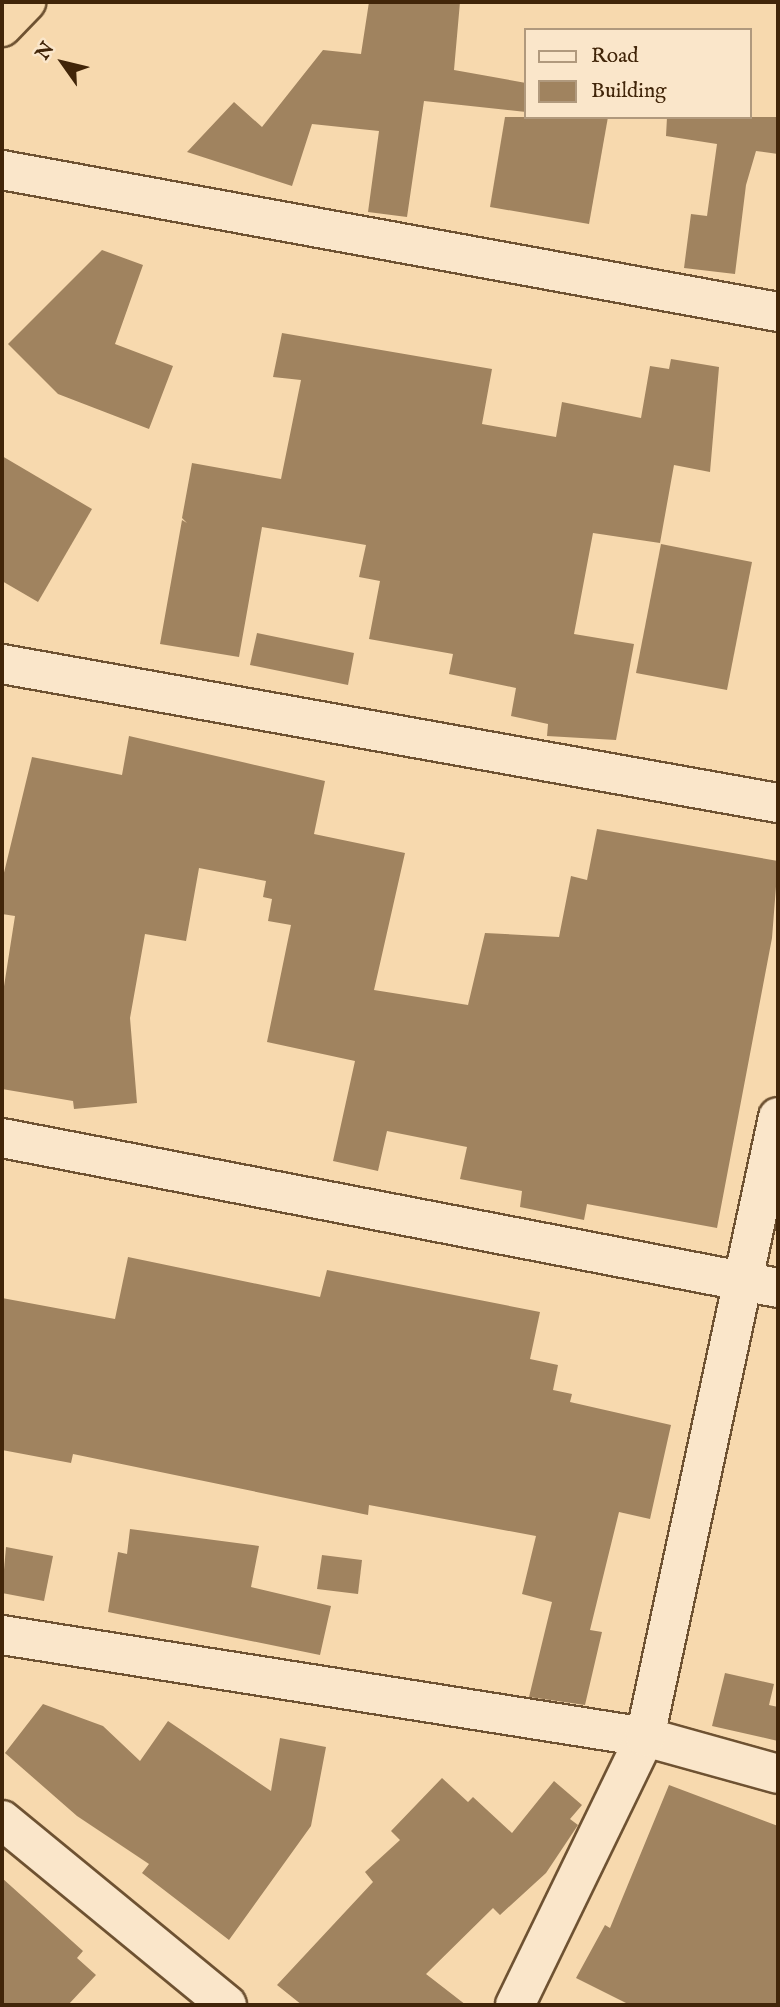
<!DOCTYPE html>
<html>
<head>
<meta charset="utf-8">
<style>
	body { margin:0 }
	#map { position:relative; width:780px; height:2007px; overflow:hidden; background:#f7d9ae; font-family:"IM FELL English",serif }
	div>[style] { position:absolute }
	.building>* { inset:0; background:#a0835f }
	.roads { filter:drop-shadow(2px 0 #6e5232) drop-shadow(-2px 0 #6e5232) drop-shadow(0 2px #6e5232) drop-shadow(0 -2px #6e5232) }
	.minor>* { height:38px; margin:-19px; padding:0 19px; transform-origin:19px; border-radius:19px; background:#fae6ca }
	.trunk>* { height:38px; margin:-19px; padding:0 19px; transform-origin:19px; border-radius:19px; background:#f7d9ae }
	span { translate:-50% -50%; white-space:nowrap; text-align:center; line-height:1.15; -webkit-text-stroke:5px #fae6ca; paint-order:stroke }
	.frame { position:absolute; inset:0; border:4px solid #412509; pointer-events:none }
	.legend { position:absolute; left:524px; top:28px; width:228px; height:91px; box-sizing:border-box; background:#fae6ca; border:2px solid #b0997d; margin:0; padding:9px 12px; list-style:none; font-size:21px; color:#412509 }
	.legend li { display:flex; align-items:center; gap:14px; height:35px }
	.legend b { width:35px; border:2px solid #b0997d }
	.north { position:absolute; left:28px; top:28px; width:70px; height:70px; -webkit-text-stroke:5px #fae6ca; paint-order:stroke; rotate:304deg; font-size:19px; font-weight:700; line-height:28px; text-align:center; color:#412509 }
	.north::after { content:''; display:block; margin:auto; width:24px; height:32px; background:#412509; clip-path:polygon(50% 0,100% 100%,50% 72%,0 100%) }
</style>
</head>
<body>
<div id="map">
	<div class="building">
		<div style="clip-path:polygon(369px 2px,460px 2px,454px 70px,526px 83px,526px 112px,424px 101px,407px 217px,368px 212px,379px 131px,312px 124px,292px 186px,187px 152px,234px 102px,262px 127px,323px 50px,361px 54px)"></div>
		<div style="clip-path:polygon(505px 117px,608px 117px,589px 224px,490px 207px)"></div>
		<div style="clip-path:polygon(667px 117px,778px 117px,778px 154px,756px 151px,746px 185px,735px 274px,684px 268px,691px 214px,707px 216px,717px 144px,666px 136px)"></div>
		<div style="clip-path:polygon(102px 250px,143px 265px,115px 344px,173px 366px,149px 429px,58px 394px,8px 344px)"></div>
		<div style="clip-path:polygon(282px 333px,492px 369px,482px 424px,556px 437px,562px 402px,641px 418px,650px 366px,669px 369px,671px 359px,719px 367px,710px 472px,674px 465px,660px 543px,593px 533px,574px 634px,634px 644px,616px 740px,547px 736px,548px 724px,511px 716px,516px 688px,449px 674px,453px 654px,369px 639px,380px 581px,359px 577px,366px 545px,262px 527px,239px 657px,160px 644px,182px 520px,187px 523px,182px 518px,192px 463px,281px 479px,301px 380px,273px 377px)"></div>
		<div style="clip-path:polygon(2px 456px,92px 509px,38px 602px,2px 581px)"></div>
		<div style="clip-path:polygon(661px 544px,752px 562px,727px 690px,636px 673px)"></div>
		<div style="clip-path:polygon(257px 633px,354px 653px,348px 685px,250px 665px)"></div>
		<div style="clip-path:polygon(129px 736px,325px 781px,314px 834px,405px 853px,374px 990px,468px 1005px,485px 933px,559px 937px,571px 876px,587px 880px,597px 829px,778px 861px,772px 938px,717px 1228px,587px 1204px,584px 1220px,520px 1207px,522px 1191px,460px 1179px,467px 1147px,387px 1131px,378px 1171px,333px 1161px,355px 1061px,267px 1042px,291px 925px,268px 921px,272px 899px,263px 897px,266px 881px,199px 868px,186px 941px,145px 934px,130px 1018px,137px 1103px,74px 1109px,73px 1101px,2px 1089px,2px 999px,15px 916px,2px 914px,2px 881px,32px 757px,122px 775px)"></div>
		<div style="clip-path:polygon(128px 1257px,320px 1297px,327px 1270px,540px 1312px,530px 1359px,558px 1365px,553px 1390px,572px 1394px,570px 1402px,671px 1425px,650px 1519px,619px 1512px,590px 1630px,602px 1632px,585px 1705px,529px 1697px,552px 1602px,522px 1594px,536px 1536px,369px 1505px,368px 1515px,73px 1454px,71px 1463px,2px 1450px,2px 1298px,115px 1319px)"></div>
		<div style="clip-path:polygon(130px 1529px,259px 1546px,251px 1587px,331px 1606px,320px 1655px,108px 1612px,118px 1552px,127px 1554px)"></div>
		<div style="clip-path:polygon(6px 1547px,53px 1556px,44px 1601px,2px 1593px)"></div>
		<div style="clip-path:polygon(322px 1555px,362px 1560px,358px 1594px,317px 1589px)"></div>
		<div style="clip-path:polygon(725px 1673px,774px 1684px,769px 1705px,778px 1707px,778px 1741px,712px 1726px)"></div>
		<div style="clip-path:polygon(43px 1704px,103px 1726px,140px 1761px,168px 1721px,271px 1791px,280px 1738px,326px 1747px,311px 1826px,229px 1940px,142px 1873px,149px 1864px,77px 1816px,5px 1753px)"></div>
		<div style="clip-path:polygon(442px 1778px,468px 1802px,473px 1797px,512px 1833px,554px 1781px,582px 1805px,570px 1819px,578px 1825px,546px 1873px,500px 1915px,493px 1908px,426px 1974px,466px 2005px,302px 2005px,277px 1985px,373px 1882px,365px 1872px,400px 1840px,391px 1831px)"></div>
		<div style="clip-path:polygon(669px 1785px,778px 1826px,778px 2005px,630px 2005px,576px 1978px,605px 1925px,610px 1928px)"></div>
		<div style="clip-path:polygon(2px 1878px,83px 1951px,77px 1958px,96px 1975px,68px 2005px,2px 2005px)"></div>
	</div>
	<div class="roads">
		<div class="minor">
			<div style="left:2px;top:170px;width:789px;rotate:10.37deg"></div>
			<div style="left:2px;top:664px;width:788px;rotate:10.16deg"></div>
			<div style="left:2px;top:1138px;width:790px;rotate:10.94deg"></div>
			<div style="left:2px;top:1635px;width:651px;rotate:9.01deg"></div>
			<div style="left:645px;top:1737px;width:138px;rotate:15.5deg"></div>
			<div style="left:2px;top:1820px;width:291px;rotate:39.4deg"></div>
			<div style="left:515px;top:2005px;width:298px;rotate:-64.1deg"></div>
			<div style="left:645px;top:1737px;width:634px;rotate:-77.89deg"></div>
		</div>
		<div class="trunk">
			<div style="left:2px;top:27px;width:35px;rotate:-46deg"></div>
		</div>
	</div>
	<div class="frame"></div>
	<ul class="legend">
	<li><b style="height:9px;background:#fae6ca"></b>Road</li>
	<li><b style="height:19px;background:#a0835f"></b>Building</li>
	</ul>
	<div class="north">N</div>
</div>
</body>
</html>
